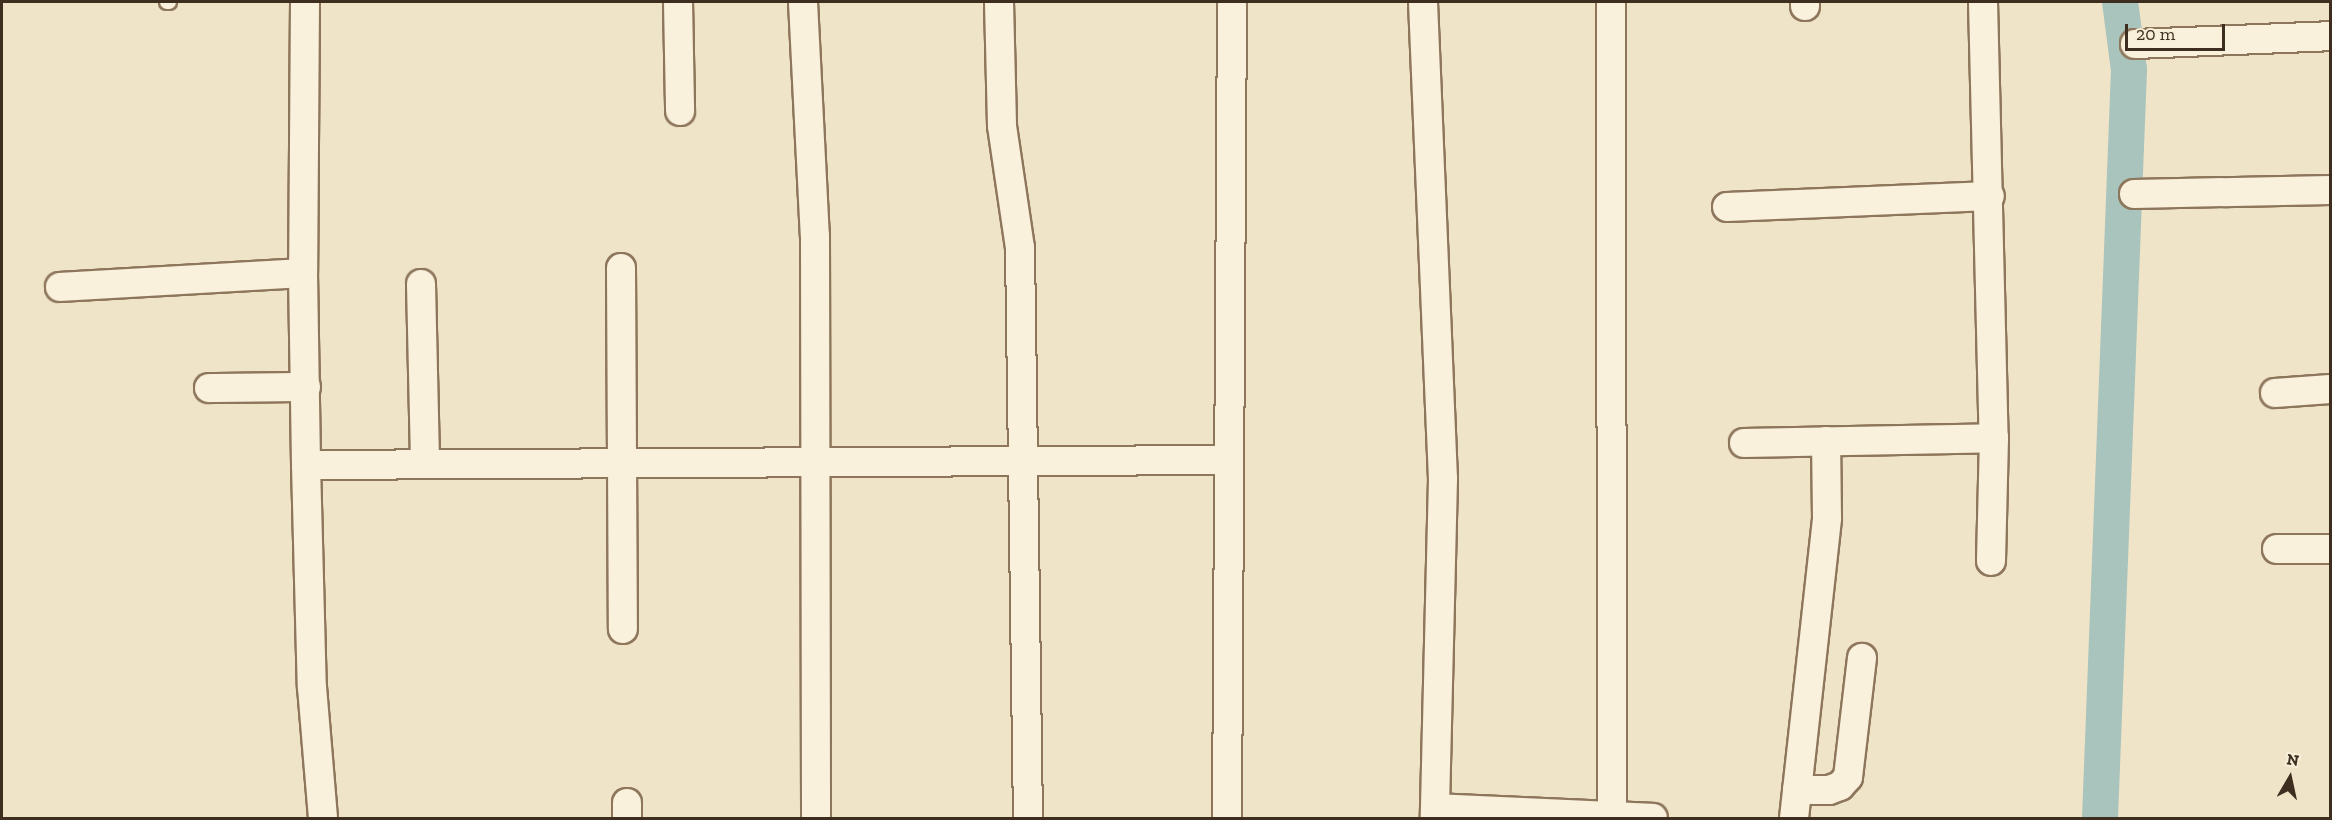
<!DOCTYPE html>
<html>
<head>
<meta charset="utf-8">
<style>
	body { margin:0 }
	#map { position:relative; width:2332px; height:820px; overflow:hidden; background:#f0e4c8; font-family:"Zilla Slab",serif }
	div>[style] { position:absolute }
	.canal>* { height:36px; margin:-18px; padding:0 18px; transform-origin:18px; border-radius:18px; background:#a9c4bc }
	.roads { filter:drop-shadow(2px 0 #8d765c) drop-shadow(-2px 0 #8d765c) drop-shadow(0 2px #8d765c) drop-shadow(0 -2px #8d765c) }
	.lane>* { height:14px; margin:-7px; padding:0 7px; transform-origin:7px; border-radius:7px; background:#faf1dc }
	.street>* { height:28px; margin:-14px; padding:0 14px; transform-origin:14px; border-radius:14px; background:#faf1dc }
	span { translate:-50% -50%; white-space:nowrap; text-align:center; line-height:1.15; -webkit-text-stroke:5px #f7eed8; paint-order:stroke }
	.frame { position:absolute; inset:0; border:3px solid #3d2e20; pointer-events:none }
	.north { position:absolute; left:2260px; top:748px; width:60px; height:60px; -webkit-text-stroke:4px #f7eed8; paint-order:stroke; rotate:9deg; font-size:16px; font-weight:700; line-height:24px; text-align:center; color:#3d2e20 }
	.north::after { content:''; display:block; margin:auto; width:21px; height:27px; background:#3d2e20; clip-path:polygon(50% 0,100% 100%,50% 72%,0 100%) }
	.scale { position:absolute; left:2125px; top:24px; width:100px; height:27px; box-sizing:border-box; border:3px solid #3d2e20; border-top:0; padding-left:8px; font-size:18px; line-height:21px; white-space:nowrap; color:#3d2e20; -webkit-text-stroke:4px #f7eed8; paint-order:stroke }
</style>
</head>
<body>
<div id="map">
	<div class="canal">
		<div style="left:2100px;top:818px;width:749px;rotate:-87.78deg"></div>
		<div style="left:2129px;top:70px;width:69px;rotate:-97.5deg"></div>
	</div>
	<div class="roads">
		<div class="lane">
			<div style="left:167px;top:2px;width:2px"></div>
		</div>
		<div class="street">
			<div style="left:305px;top:2px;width:271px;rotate:90.4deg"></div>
			<div style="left:303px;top:273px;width:192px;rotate:89.1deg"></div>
			<div style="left:306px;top:465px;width:222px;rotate:88.5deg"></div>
			<div style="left:312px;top:687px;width:131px;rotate:85.2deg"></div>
			<div style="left:678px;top:2px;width:109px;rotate:88.9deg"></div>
			<div style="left:803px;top:2px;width:234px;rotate:87.1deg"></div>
			<div style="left:815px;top:236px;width:582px;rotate:89.9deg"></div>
			<div style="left:999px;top:2px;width:124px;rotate:88.6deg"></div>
			<div style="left:1002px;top:126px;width:123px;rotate:81.6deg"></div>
			<div style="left:1020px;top:248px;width:570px;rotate:89.2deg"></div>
			<div style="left:1423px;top:2px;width:477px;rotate:87.6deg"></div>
			<div style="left:1443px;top:479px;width:339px;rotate:91.4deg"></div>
			<div style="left:1611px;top:2px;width:816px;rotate:89.93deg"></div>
			<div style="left:1805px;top:2px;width:4px;rotate:90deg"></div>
			<div style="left:1983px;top:2px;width:436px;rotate:88.6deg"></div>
			<div style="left:1994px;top:438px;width:123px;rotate:91.4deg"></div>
			<div style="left:2135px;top:44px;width:195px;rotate:-2.3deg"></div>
			<div style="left:2134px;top:194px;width:196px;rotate:-1.2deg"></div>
			<div style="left:1727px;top:207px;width:263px;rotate:-2.4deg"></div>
			<div style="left:621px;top:268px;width:361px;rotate:89.7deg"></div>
			<div style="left:421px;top:284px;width:178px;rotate:88.7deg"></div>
			<div style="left:60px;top:287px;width:243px;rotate:-3.3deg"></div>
			<div style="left:209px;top:388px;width:97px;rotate:-0.6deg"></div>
			<div style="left:2275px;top:393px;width:55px;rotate:-4.2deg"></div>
			<div style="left:1744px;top:443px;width:250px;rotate:-1.1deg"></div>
			<div style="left:306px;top:465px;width:923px;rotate:-0.31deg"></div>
			<div style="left:2277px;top:549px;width:53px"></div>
			<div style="left:1797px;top:790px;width:32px"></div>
			<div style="left:1829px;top:790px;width:12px;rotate:-20deg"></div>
			<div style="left:1840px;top:786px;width:12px;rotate:-48deg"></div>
			<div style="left:1848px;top:777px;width:120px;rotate:-83.3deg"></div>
			<div style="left:627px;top:803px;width:15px;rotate:90deg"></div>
			<div style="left:1436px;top:808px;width:217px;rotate:2.6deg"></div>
			<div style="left:1227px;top:818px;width:816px;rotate:-89.65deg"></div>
			<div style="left:1794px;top:818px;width:302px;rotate:-83.7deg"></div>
			<div style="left:1827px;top:518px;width:77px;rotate:-90.7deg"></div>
		</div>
	</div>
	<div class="frame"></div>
	<div class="north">N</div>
	<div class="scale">20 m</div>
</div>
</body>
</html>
